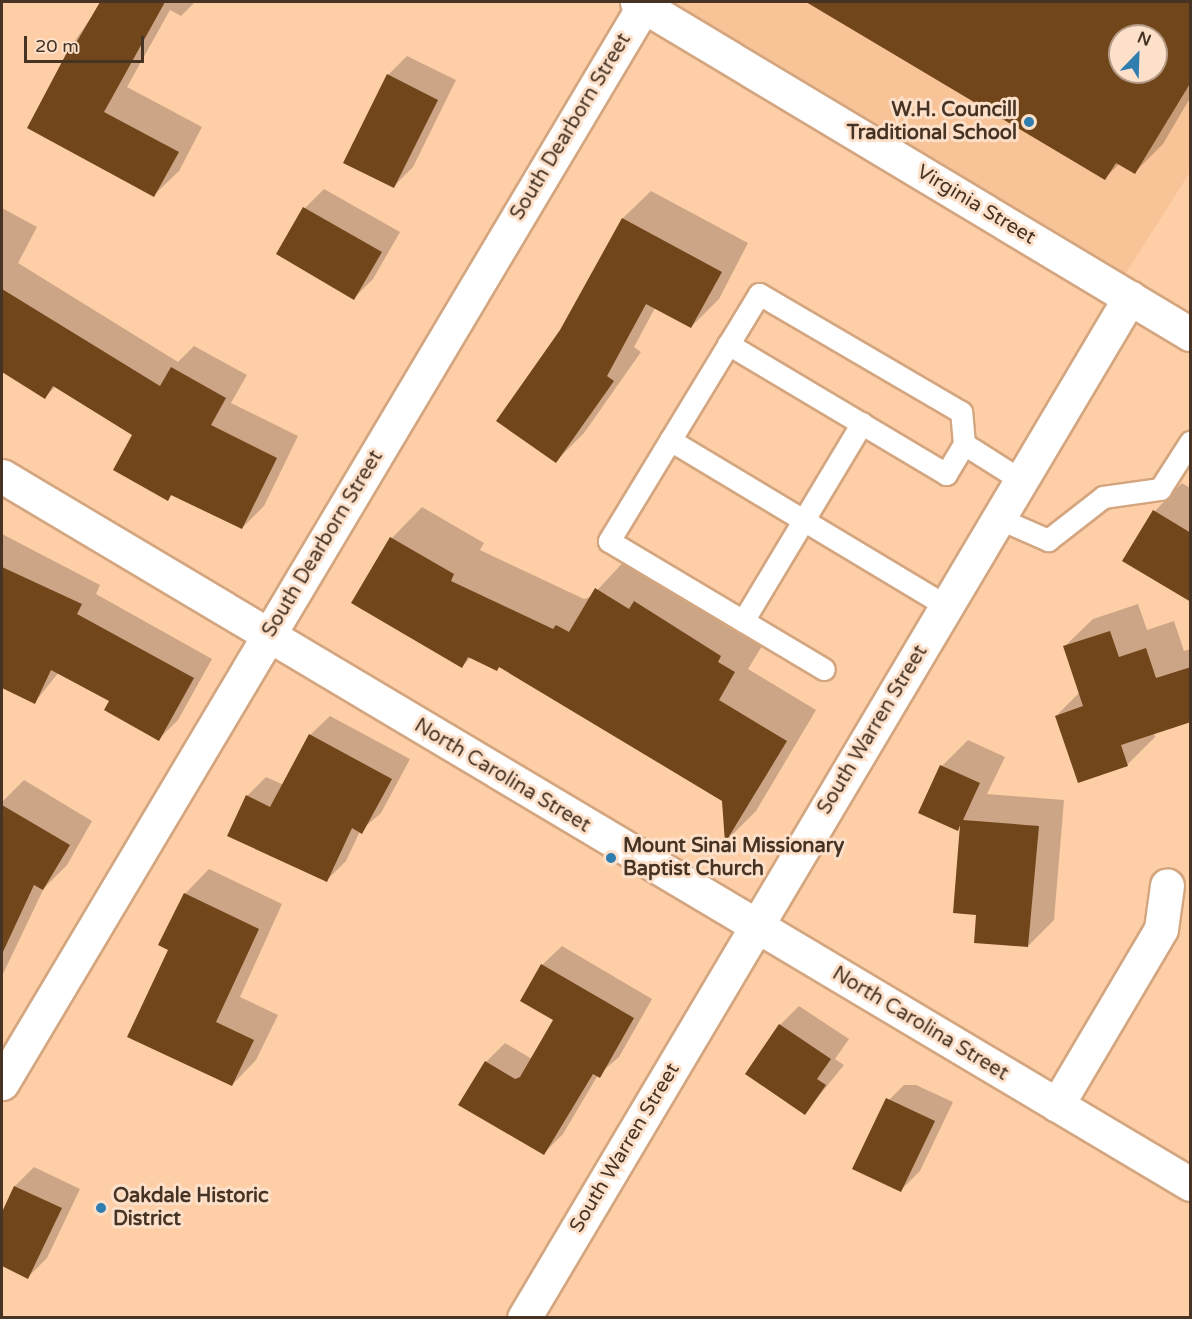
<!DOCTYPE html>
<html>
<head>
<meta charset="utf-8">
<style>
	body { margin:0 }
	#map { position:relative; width:1192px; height:1319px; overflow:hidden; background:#fecfa7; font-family:"Varela Round",sans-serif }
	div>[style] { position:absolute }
	.built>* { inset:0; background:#f8c396 }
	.shadow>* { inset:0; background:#0003 }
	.building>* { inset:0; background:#72461b }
	.roads { filter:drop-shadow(2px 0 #d4a680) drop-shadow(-2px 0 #d4a680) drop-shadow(0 2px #d4a680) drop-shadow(0 -2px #d4a680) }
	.lane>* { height:21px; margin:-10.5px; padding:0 10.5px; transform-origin:10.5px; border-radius:10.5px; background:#fff }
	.street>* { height:33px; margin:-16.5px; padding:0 16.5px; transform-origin:16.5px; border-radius:16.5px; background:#fff }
	.secondary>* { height:33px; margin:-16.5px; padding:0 16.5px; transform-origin:16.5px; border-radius:16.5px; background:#fff }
	.dots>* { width:16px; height:16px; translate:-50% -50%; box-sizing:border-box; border:3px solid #fde0c9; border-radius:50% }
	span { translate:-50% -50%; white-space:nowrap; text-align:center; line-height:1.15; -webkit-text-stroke:6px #fde0c9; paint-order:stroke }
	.poi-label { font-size:20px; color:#463324; font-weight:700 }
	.right { translate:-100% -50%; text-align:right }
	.left { translate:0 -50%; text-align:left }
	.street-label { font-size:20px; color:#463324 }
	.frame { position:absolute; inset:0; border:3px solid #463324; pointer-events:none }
	.north { position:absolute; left:1108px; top:24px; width:60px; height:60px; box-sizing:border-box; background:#fde0c9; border:2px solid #b49b87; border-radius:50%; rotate:23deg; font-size:16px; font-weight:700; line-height:24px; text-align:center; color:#463324 }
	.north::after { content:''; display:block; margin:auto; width:21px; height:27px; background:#307db0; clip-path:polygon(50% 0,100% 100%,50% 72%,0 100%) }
	.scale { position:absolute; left:24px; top:36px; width:120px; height:27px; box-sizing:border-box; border:3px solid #463324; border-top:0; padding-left:8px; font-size:18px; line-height:21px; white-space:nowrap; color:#463324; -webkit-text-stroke:4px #fde0c9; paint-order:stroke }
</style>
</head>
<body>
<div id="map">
	<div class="built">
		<div style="clip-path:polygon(evenodd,670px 2px,1190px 2px,1190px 172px,1123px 278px,670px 2px,1120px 36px,1156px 36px,1156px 72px,1120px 72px,1120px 36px)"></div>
	</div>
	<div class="shadow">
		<div style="clip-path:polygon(102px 2px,195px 2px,181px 16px,170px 10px,127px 87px,202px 127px,179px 171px,154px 195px,29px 128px,74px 42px)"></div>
		<div style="clip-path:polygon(evenodd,809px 2px,1190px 2px,1190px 98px,1163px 144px,1135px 172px,1120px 163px,1105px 178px,809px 2px,1120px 36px,1156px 36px,1156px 72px,1120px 72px,1120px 36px)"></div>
		<div style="clip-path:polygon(407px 56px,456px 80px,413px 167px,394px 186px,388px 75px)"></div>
		<div style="clip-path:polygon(324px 189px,400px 232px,373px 279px,354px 298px,278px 254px,305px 208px)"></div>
		<div style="clip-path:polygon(651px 191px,748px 243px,719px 299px,691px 327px,655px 308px,634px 347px,641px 352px,584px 433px,556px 461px,623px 218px)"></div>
		<div style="clip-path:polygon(2px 208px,37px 227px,18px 263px,178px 362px,194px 346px,247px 375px,231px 403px,298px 436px,264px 506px,242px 528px,173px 494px,167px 499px,134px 435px,56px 386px,45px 397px,30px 345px,2px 331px)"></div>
		<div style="clip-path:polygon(1182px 483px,1190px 488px,1190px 601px,1155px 511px)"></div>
		<div style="clip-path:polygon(422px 507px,484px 543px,480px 550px,584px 599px,591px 597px,627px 558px,765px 641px,748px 669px,816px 710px,756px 811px,727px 840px,724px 800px,500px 666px,497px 669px,471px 657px,462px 667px,392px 538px)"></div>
		<div style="clip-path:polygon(2px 534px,100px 585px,96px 594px,212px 659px,178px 720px,159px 739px,111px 700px,59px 672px,35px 702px,2px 686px)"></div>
		<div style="clip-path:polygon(1138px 604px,1147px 630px,1174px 621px,1184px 651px,1190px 649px,1190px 720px,1154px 733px,1155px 737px,1127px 765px,1056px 716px,1080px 692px,1065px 646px,1093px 619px)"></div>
		<div style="clip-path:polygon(330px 716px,410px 759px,381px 813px,360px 831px,346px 861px,327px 880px,247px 796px,266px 777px,284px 785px,310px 735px)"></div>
		<div style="clip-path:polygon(968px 740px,1005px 757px,987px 794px,1064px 800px,1054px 920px,1028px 946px,978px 914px,962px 824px,957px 829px,920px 812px,942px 766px)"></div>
		<div style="clip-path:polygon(24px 780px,92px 821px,67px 865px,44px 888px,2px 976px,2px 802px)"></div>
		<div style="clip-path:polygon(209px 869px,282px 904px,240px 997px,278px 1015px,256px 1060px,232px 1085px,170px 949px,185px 894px)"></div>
		<div style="clip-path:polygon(562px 946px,652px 999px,619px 1057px,598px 1075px,563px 1134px,544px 1153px,486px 1062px,505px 1043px,532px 1059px,555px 1020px,542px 965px)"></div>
		<div style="clip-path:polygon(799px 1006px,849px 1039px,835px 1059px,844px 1065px,805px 1113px,747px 1074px,780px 1025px)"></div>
		<div style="clip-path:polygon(904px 1085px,916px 1085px,953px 1102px,920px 1171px,900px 1191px,885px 1104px)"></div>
		<div style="clip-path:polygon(34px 1167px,80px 1189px,47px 1258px,28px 1277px,2px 1265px,2px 1215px,15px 1186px)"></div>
	</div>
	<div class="building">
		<div style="clip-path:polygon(100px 2px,165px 2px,104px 112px,179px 152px,154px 197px,27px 128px,73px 41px,76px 43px)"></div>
		<div style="clip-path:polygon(evenodd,806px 2px,1191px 2px,1191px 82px,1135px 174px,1116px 163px,1105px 180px,806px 2px,1120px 36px,1156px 36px,1156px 72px,1120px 72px,1120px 36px)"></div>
		<div style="clip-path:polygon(387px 74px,438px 100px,394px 188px,343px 163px)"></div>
		<div style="clip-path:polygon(303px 207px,382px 252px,354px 300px,276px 254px)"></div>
		<div style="clip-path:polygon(622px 218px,722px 272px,691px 328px,646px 304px,607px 376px,614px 381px,556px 463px,496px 421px,560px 330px)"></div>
		<div style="clip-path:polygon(2px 289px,160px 386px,171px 367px,226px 398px,211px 425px,277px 458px,242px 529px,171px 495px,168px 501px,113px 470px,132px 435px,53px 386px,45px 399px,2px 372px)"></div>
		<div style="clip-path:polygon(1153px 510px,1191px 533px,1191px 602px,1122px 561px)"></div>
		<div style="clip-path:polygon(390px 537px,454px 574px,451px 581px,553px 629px,556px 625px,569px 632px,595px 588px,629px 609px,634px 601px,721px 656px,718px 662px,735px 672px,719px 700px,787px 741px,725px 843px,722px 801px,499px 667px,497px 671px,468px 657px,462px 668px,351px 603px)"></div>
		<div style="clip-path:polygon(2px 567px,82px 604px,77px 614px,194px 678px,159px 741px,104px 710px,109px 701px,51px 670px,35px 704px,2px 688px)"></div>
		<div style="clip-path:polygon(1110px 631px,1119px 657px,1146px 648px,1156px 678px,1191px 667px,1191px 722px,1121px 745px,1128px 766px,1078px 783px,1055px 716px,1083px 706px,1063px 646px)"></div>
		<div style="clip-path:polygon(309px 734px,392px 779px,362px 834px,352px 828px,327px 882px,227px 836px,246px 795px,270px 807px)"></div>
		<div style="clip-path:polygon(940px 765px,980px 783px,963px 820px,1039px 826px,1028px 947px,974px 943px,976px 915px,953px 913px,960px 825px,958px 831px,918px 813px)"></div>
		<div style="clip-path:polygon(2px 805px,70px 845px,43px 890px,34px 885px,2px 954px)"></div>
		<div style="clip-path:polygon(184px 893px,259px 929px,216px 1022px,254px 1040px,232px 1086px,127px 1037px,168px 950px,158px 945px)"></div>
		<div style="clip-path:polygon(541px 964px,634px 1018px,600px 1078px,593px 1074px,544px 1155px,458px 1105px,485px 1061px,515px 1079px,520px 1077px,553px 1020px,520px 1001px)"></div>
		<div style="clip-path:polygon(779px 1024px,831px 1059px,817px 1079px,826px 1085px,805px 1115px,745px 1074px)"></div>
		<div style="clip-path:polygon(886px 1098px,935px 1121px,901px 1192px,852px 1169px)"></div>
		<div style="clip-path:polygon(14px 1186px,62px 1208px,28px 1279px,2px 1266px,2px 1212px)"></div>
	</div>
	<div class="roads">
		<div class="lane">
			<div style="left:728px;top:344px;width:254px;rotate:30.8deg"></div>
			<div style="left:946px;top:474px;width:35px;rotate:-59deg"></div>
			<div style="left:964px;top:444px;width:32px;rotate:-95deg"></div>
			<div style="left:961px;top:412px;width:234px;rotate:-149.7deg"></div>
			<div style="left:759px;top:294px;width:289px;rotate:121.3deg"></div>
			<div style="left:609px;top:541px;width:250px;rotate:30.8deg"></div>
			<div style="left:670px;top:440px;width:322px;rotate:31deg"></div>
			<div style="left:964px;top:444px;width:67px;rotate:32.3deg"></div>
			<div style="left:998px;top:518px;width:55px;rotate:23.7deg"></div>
			<div style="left:1048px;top:540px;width:70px;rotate:-38deg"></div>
			<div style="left:1103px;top:497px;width:58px;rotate:-8deg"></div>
			<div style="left:1160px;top:489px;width:56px;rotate:-57.4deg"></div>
			<div style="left:743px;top:621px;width:231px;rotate:-59deg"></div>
		</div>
		<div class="street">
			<div style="left:2px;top:476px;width:1383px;rotate:30.79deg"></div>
			<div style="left:2px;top:1083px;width:1255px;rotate:-59.22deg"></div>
			<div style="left:1057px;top:1105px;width:204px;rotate:-59.4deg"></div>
			<div style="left:1161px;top:929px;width:44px;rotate:-82.2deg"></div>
			<div style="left:524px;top:1318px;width:1187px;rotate:-59.31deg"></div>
		</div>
		<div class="secondary">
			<div style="left:637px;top:2px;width:645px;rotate:30.98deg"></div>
		</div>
	</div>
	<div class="dots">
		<div style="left:1029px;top:122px;background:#307db0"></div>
		<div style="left:611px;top:858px;background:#307db0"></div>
		<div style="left:101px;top:1208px;background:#307db0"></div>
	</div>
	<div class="poi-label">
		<span class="right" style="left:1017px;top:122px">W.H. Councill<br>Traditional School</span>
		<span class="left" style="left:623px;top:858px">Mount Sinai Missionary<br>Baptist Church</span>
		<span class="left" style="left:113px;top:1208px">Oakdale Historic<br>District</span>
	</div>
	<div class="street-label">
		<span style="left:571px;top:127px;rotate:-59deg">South Dearborn Street</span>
		<span style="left:976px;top:205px;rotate:31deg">Virginia Street</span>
		<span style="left:323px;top:544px;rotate:-59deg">South Dearborn Street</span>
		<span style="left:873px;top:730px;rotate:-59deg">South Warren Street</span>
		<span style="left:502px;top:776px;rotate:31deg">North Carolina Street</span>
		<span style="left:920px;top:1024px;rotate:31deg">North Carolina Street</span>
		<span style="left:625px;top:1148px;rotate:-59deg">South Warren Street</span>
	</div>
	<div class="frame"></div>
	<div class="north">N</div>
	<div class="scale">20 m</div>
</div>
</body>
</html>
